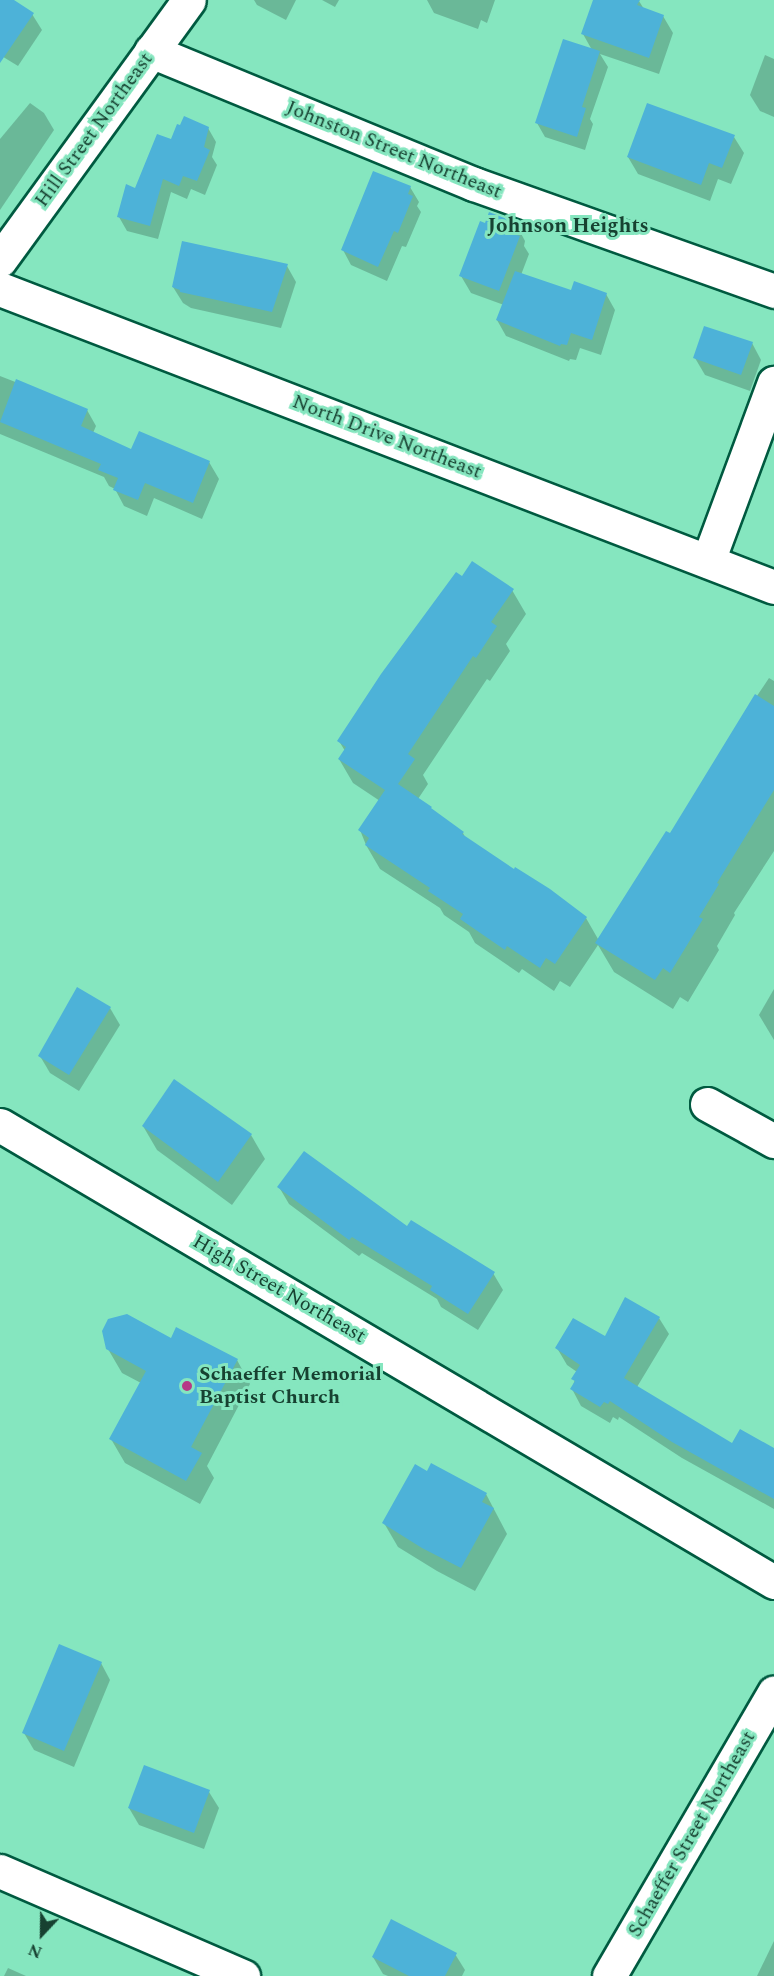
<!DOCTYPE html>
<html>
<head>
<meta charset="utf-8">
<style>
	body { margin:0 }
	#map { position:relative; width:774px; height:1976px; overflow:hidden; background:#85e6bf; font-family:Spectral,serif }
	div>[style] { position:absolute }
	.shadow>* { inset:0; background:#0003 }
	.building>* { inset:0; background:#4db2d8 }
	.roads { filter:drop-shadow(2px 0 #005a40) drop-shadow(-2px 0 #005a40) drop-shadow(0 2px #005a40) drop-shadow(0 -2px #005a40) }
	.minor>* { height:33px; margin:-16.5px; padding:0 16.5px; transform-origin:16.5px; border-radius:16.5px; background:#fff }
	.dots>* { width:16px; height:16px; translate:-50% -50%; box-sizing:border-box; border:3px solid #85e6bf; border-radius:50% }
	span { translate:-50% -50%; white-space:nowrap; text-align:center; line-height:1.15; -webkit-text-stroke:6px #85e6bf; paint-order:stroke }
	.street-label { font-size:20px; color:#174131 }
	.poi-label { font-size:20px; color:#174131; font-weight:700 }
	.left { translate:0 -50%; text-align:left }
	.neighbourhood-label { font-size:21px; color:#174131; font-weight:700 }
	.north { position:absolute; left:12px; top:1904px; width:60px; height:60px; -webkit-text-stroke:4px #85e6bf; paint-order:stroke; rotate:202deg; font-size:16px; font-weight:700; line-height:24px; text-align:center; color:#174131 }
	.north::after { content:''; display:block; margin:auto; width:21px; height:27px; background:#174131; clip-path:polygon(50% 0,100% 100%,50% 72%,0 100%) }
</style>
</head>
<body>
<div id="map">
	<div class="shadow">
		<div style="clip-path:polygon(0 0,11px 0,32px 14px,42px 30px,18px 66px,0 55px)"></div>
		<div style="clip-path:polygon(254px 0,296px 0,286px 20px,257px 5px)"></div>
		<div style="clip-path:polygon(322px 0,339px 0,335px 7px)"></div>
		<div style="clip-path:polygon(427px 0,495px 0,487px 23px,481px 20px,478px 29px,434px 13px)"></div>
		<div style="clip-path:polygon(595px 0,639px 1px,644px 9px,663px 16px,673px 33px,659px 74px,600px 54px,608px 67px,590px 119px,593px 124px,585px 150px,545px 137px,537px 123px,592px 50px,583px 34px)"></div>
		<div style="clip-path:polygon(765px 55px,774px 59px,774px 117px,760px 111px,750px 95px)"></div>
		<div style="clip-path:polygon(30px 103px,44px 113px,54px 130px,0 210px,0 139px)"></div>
		<div style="clip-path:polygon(208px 128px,216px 142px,212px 157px,217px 165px,205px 195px,191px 189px,187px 199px,171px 192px,158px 239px,127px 231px,119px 217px,172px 140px)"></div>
		<div style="clip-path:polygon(734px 137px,744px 153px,731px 184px,718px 179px,710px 201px,638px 174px,628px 157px)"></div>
		<div style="clip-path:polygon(410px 187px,419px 202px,417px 206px,421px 212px,406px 247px,402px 246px,387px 281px,351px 265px,343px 250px)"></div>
		<div style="clip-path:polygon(516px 224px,525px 241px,524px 246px,529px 254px,521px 275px,572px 292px,606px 294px,615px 310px,601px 355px,580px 348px,576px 360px,570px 359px,569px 361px,506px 336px,497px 320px,504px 305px,471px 293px,461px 276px,486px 225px)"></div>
		<div style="clip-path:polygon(287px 266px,296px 282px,281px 328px,191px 308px,183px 303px,173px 287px)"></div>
		<div style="clip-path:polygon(752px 343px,761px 360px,750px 391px,705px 375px,695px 358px)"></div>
		<div style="clip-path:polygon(0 376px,87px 410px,96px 426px,93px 433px,132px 451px,209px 462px,219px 479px,202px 519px,154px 498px,147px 516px,124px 506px,115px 489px,109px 486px,104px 477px,0 434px)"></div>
		<div style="clip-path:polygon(463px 578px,512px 590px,526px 614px,506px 644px,510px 651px,490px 681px,487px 679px,423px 775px,428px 784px,418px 799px,463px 833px,466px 839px,586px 918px,598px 939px,671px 835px,730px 736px,769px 678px,774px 681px,774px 851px,734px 913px,735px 915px,717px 946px,719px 950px,688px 1002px,680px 997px,673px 1009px,614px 972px,598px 945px,570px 987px,560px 981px,554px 991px,522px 969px,519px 973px,475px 943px,469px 932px,444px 915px,440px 908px,380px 869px,366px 845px,360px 830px,380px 801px,353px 783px,339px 759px,345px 751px,339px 741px)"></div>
		<div style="clip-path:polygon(774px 989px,774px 1040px,759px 1015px)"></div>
		<div style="clip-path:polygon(110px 1008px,120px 1025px,79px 1091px,50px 1073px,40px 1056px)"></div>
		<div style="clip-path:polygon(143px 1126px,251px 1135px,265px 1159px,232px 1205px,157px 1150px)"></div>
		<div style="clip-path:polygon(279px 1187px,407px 1229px,493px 1273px,503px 1290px,478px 1330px,441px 1307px,437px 1299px,362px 1253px,359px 1256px,289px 1204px)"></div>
		<div style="clip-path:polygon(659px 1318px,669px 1334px,637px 1387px,733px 1445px,774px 1450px,774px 1509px,682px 1458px,619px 1417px,618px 1420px,613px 1417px,610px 1423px,581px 1406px,572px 1389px,577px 1372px,567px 1365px,557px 1348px,605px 1338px)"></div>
		<div style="clip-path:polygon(171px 1340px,237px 1360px,250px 1384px,207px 1466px,214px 1478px,200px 1504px,125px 1463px,111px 1439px,141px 1383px,122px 1373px,108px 1349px)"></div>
		<div style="clip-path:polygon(427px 1473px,486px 1494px,507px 1534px,475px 1591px,437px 1571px,398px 1547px,384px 1523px)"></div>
		<div style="clip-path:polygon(101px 1663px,110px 1680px,74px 1767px,34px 1750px,24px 1733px)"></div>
		<div style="clip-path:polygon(209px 1792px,219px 1808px,204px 1849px,139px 1825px,129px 1808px)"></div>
		<div style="clip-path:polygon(774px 1941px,774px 1976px,757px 1976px)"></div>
		<div style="clip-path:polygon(455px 1954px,465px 1970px,462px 1976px,388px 1976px,383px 1974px,373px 1957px)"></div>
		<div style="clip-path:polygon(8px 1968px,26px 1976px,4px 1976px)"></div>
	</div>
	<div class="building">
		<div style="clip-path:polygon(0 0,14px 0,34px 13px,0 63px)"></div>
		<div style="clip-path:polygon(593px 0,640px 0,637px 5px,664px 15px,649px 58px,581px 34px)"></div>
		<div style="clip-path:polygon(563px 39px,600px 51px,582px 107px,586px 108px,577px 137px,535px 123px)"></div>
		<div style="clip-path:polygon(647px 103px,735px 135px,722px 168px,709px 163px,701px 185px,627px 157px)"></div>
		<div style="clip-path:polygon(184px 116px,209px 127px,204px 147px,210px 150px,197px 181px,183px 176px,179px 186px,163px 179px,150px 226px,117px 217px,126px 184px,135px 188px,157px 134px,171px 139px,177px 124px,180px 125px)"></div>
		<div style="clip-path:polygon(373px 171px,411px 186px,408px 194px,413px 196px,398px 233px,394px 231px,378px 267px,341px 250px)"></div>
		<div style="clip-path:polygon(489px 212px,517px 223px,513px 234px,520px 236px,499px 291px,459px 276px,480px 221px,485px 223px)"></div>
		<div style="clip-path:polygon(182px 241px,288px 264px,272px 312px,180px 292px,180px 290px,172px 287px)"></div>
		<div style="clip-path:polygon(515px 271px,571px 290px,574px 281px,607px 293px,592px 340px,571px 333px,567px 345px,561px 344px,560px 346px,496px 320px)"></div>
		<div style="clip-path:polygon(704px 326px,753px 342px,741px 375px,693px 358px)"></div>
		<div style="clip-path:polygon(16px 379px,88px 409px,81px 426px,131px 449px,139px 431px,210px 461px,193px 503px,145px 483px,138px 500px,113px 490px,118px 478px,98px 470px,101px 464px,0 422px)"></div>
		<div style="clip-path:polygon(472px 561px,514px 589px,491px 622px,497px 626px,476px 658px,473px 656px,408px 754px,415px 759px,398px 784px,432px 807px,431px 808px,464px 832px,462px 834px,514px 869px,515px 867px,550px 889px,587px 917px,555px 964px,546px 958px,540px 968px,507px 946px,505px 950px,460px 919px,463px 914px,428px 891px,430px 888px,365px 845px,369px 838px,358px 830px,385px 790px,338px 759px,346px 747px,337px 741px,381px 674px,456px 572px,462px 576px)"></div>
		<div style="clip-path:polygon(755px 694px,774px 706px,774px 790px,717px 883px,719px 884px,699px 917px,703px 919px,670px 973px,663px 968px,655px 980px,595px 943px,666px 831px,670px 833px)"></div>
		<div style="clip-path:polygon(77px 987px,111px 1007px,69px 1075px,38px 1056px)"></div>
		<div style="clip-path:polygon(174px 1079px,252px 1134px,218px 1182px,142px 1126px)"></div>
		<div style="clip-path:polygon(304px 1151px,407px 1226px,411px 1220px,495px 1272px,468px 1314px,430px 1290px,432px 1286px,352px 1237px,349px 1240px,277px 1187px)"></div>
		<div style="clip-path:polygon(625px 1297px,660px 1317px,624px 1378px,732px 1443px,740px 1429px,774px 1448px,774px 1499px,672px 1442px,610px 1401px,608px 1404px,604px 1402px,600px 1407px,570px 1389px,575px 1381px,571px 1379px,580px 1365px,555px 1348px,573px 1318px,605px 1336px)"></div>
		<div style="clip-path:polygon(127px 1314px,171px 1338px,176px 1327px,238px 1359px,191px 1447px,202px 1453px,186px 1481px,109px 1439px,146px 1371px,106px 1349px,102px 1331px,108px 1319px)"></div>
		<div style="clip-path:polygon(431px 1463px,487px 1493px,482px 1502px,494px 1508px,461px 1568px,422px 1548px,382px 1523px,415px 1464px,427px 1471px)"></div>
		<div style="clip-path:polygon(59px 1644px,102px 1662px,64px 1751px,22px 1733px)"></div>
		<div style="clip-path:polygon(144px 1765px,210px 1790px,194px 1833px,128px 1808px)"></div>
		<div style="clip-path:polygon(391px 1919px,457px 1953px,445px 1976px,409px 1976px,372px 1957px)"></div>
	</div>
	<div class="roads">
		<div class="minor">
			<div style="left:151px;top:51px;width:349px;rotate:22.4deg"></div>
			<div style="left:474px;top:184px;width:319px;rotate:19.6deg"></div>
			<div style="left:0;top:260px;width:321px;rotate:-54deg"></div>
			<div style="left:0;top:289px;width:829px;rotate:21.06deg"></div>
			<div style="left:708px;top:561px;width:190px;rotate:-69.7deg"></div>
			<div style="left:707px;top:1104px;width:77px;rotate:28.9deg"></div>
			<div style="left:0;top:1125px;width:899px;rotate:30.56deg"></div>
			<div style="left:0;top:1871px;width:265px;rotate:23.4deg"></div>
			<div style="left:609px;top:1976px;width:328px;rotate:-59.8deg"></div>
		</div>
	</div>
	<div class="dots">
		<div style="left:187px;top:1386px;background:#b63887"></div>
	</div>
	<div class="street-label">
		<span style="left:94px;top:130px;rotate:-54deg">Hill Street Northeast</span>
		<span style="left:394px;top:150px;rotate:22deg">Johnston Street Northeast</span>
		<span style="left:387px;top:437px;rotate:21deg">North Drive Northeast</span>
		<span style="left:279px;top:1289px;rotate:30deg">High Street Northeast</span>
		<span style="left:692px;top:1834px;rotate:-60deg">Schaeffer Street Northeast</span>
	</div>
	<div class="poi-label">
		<span class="left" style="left:199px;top:1386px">Schaeffer Memorial<br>Baptist Church</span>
	</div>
	<div class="neighbourhood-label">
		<span style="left:568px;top:226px">Johnson Heights</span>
	</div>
	<div class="north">N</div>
</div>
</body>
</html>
